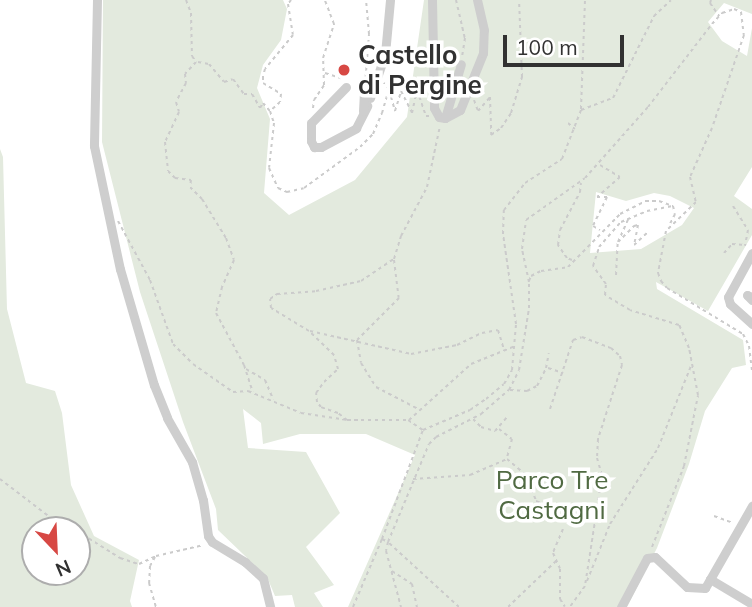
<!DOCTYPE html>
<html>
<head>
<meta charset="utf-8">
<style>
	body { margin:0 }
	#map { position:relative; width:752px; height:607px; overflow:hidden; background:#fff; font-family:Mulish,sans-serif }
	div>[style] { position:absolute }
	.green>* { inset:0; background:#e3eade }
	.path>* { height:2px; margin-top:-1px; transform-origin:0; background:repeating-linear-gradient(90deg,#cbcbcb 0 3.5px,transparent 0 7px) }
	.minor>* { height:9px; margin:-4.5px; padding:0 4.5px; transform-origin:4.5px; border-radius:4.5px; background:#cecece }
	.dots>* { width:19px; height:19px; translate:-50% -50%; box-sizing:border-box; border:4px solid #fff; border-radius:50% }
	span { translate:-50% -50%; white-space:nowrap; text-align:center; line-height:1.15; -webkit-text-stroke:7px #fff; paint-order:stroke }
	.poi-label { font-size:26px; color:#313131; font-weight:700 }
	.left { translate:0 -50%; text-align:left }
	.park-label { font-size:26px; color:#506a42 }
	.north { position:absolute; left:21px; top:516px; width:70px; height:70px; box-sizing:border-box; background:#fff; border:2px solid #adadad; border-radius:50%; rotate:157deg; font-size:19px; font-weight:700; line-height:28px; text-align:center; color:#313131 }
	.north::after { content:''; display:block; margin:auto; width:24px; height:32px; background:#d74844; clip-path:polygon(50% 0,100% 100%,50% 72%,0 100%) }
	.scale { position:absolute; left:503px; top:35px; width:121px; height:32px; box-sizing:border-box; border:4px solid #313131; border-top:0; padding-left:9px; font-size:21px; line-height:24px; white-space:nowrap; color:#313131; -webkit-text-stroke:5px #fff; paint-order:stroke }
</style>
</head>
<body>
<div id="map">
	<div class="green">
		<div style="clip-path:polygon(evenodd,103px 0,283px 0,287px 9px,281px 40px,263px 65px,257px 88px,270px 119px,264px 193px,289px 215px,355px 180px,407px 117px,424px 0,752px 0,752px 14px,724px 3px,708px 22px,722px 41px,747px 56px,752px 28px,752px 167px,734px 196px,752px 209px,752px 235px,708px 311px,656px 282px,657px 289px,743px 340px,746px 365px,732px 368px,705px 411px,689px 464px,657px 548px,627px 607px,348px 607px,415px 455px,366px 434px,300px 434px,263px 444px,261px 423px,243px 409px,248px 448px,306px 452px,340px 513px,306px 547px,334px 585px,314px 593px,323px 607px,295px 607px,292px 595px,275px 596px,267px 577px,218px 530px,216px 509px,183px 422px,140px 292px,102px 142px,103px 0,596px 192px,626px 201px,654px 193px,670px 196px,694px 208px,682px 225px,641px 249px,590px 253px,596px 192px)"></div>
		<div style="clip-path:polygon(evenodd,0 149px,3px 157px,7px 309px,26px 383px,55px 391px,62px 413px,71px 485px,94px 536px,139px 560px,130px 601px,132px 607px,0 607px,0 149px,35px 530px,77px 530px,77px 572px,35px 572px,35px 530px)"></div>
	</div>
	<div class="path">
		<div style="left:186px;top:0;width:14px;rotate:69deg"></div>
		<div style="left:191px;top:13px;width:43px;rotate:88.7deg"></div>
		<div style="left:192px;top:56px;width:7px;rotate:56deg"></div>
		<div style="left:196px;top:62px;width:16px;rotate:133deg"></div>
		<div style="left:185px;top:74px;width:9px;rotate:84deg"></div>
		<div style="left:186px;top:83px;width:21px;rotate:118deg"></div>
		<div style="left:176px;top:102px;width:10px;rotate:73deg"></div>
		<div style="left:179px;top:112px;width:33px;rotate:115deg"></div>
		<div style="left:165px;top:142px;width:29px;rotate:84deg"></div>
		<div style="left:168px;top:171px;width:10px;rotate:45deg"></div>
		<div style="left:175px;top:178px;width:16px;rotate:7deg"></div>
		<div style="left:191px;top:180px;width:7px;rotate:98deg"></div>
		<div style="left:190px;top:187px;width:17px;rotate:45deg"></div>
		<div style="left:202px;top:199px;width:46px;rotate:58.4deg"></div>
		<div style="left:226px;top:238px;width:23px;rotate:70deg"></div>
		<div style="left:234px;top:260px;width:30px;rotate:114deg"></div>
		<div style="left:222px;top:287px;width:27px;rotate:103deg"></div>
		<div style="left:216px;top:313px;width:59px;rotate:61.7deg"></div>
		<div style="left:244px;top:365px;width:28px;rotate:72deg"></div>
		<div style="left:291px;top:0;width:5px;rotate:127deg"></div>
		<div style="left:288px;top:4px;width:31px;rotate:81deg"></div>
		<div style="left:293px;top:35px;width:44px;rotate:129.5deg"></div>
		<div style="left:265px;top:69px;width:7px;rotate:106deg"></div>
		<div style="left:263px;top:76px;width:7px;rotate:90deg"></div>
		<div style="left:263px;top:83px;width:21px;rotate:31deg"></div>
		<div style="left:281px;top:94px;width:8px;rotate:97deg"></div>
		<div style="left:280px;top:102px;width:13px;rotate:138deg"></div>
		<div style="left:270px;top:111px;width:13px;rotate:72deg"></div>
		<div style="left:274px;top:123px;width:45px;rotate:96.3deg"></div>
		<div style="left:269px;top:168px;width:22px;rotate:66deg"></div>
		<div style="left:278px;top:188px;width:10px;rotate:24deg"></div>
		<div style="left:287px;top:192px;width:17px;rotate:-13deg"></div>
		<div style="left:304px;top:188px;width:69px;rotate:-36.2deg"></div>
		<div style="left:360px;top:147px;width:18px;rotate:-45deg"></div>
		<div style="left:373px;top:134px;width:23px;rotate:-67deg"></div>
		<div style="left:382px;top:113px;width:25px;rotate:-74deg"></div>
		<div style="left:389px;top:89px;width:8px;rotate:-130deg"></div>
		<div style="left:456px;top:0;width:39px;rotate:77deg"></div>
		<div style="left:465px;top:38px;width:19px;rotate:99deg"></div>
		<div style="left:711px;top:0;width:3px;rotate:108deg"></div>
		<div style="left:710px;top:3px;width:16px;rotate:55deg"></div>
		<div style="left:198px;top:62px;width:11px;rotate:10deg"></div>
		<div style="left:209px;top:64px;width:23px;rotate:50deg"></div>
		<div style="left:224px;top:82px;width:9px;rotate:-18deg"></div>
		<div style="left:233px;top:79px;width:19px;rotate:54deg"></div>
		<div style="left:244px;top:94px;width:8px"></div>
		<div style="left:252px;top:94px;width:16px;rotate:60deg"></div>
		<div style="left:260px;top:108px;width:6px;rotate:-59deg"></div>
		<div style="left:263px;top:103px;width:11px;rotate:49deg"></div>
		<div style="left:325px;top:73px;width:19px;rotate:18deg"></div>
		<div style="left:365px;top:85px;width:51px;rotate:-85.5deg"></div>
		<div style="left:369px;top:34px;width:34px;rotate:-95deg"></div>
		<div style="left:389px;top:90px;width:22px;rotate:74deg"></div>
		<div style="left:395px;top:111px;width:21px;rotate:-73deg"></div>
		<div style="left:401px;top:91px;width:25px;rotate:63deg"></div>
		<div style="left:412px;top:113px;width:24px;rotate:-78deg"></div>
		<div style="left:417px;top:90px;width:28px;rotate:71deg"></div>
		<div style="left:426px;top:116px;width:3px"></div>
		<div style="left:474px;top:100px;width:12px;rotate:70deg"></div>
		<div style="left:478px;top:111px;width:18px;rotate:-49deg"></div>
		<div style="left:490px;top:97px;width:38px;rotate:88deg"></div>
		<div style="left:491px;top:135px;width:12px;rotate:-35deg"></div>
		<div style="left:501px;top:128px;width:18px;rotate:-56deg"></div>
		<div style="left:511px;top:113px;width:38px;rotate:-73deg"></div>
		<div style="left:522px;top:77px;width:77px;rotate:-92.2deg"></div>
		<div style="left:313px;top:108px;width:8px;rotate:-83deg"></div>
		<div style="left:314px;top:100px;width:18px;rotate:-56deg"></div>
		<div style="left:324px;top:85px;width:27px;rotate:-92deg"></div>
		<div style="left:323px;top:58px;width:36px;rotate:-72deg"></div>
		<div style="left:334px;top:24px;width:26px;rotate:-111deg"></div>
		<div style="left:581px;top:109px;width:109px;rotate:-87.9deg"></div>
		<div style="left:568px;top:123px;width:9px;rotate:41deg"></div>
		<div style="left:600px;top:165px;width:23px;rotate:31deg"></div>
		<div style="left:620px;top:177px;width:30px;rotate:139deg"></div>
		<div style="left:597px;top:197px;width:10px"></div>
		<div style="left:607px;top:197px;width:32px;rotate:116deg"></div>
		<div style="left:593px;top:226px;width:8px;rotate:30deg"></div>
		<div style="left:733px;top:206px;width:28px;rotate:58deg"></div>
		<div style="left:748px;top:230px;width:16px;rotate:101deg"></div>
		<div style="left:118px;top:221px;width:67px;rotate:61.5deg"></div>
		<div style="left:150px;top:280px;width:68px;rotate:70.2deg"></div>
		<div style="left:173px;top:344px;width:28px;rotate:45deg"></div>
		<div style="left:193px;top:364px;width:49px;rotate:35deg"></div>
		<div style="left:233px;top:392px;width:15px;rotate:-4deg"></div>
		<div style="left:248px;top:391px;width:57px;rotate:22.5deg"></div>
		<div style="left:301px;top:413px;width:47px;rotate:8.7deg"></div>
		<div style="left:347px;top:420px;width:61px"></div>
		<div style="left:408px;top:420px;width:18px;rotate:34deg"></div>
		<div style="left:666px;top:231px;width:43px;rotate:100.8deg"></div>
		<div style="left:658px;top:273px;width:9px;rotate:69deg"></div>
		<div style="left:661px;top:281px;width:9px;rotate:49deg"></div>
		<div style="left:667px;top:288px;width:89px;rotate:31.2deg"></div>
		<div style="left:743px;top:334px;width:13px;rotate:63deg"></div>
		<div style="left:749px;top:346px;width:25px;rotate:83deg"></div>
		<div style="left:618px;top:242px;width:23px;rotate:-45deg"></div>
		<div style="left:634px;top:226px;width:4px;rotate:-14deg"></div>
		<div style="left:638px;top:225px;width:20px;rotate:101deg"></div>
		<div style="left:634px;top:245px;width:18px;rotate:-43deg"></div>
		<div style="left:724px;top:253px;width:12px;rotate:-48deg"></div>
		<div style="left:732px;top:244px;width:13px;rotate:4deg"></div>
		<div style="left:394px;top:260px;width:38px;rotate:83deg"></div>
		<div style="left:399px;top:298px;width:59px;rotate:135deg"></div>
		<div style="left:357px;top:340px;width:23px;rotate:80deg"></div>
		<div style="left:361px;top:363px;width:28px;rotate:58deg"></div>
		<div style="left:376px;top:387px;width:50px;rotate:27.6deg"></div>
		<div style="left:572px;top:260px;width:5px;rotate:-158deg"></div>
		<div style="left:567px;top:258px;width:16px;rotate:-125deg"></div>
		<div style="left:558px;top:245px;width:15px;rotate:-82deg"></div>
		<div style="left:560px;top:230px;width:43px;rotate:-62.2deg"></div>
		<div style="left:580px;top:192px;width:9px;rotate:-84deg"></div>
		<div style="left:616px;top:275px;width:33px;rotate:-87deg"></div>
		<div style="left:618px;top:242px;width:27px;rotate:-66deg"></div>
		<div style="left:529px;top:281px;width:5px;rotate:-68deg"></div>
		<div style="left:531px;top:276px;width:11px;rotate:-27deg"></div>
		<div style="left:541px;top:271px;width:27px;rotate:-8deg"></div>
		<div style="left:568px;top:267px;width:74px;rotate:-45.5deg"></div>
		<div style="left:620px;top:214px;width:28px;rotate:-27deg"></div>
		<div style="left:645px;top:201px;width:14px"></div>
		<div style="left:659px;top:201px;width:15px;rotate:20deg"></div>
		<div style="left:673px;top:206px;width:8px;rotate:76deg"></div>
		<div style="left:675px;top:214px;width:13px;rotate:117deg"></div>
		<div style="left:310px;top:331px;width:104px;rotate:12.8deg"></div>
		<div style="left:411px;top:354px;width:47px;rotate:-11.1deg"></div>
		<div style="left:457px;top:345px;width:28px;rotate:-26deg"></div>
		<div style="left:482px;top:333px;width:16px;rotate:-11deg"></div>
		<div style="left:498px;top:330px;width:21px;rotate:73deg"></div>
		<div style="left:548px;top:368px;width:16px;rotate:18deg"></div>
		<div style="left:246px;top:369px;width:22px;rotate:30deg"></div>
		<div style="left:265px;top:380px;width:21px;rotate:67deg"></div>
		<div style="left:510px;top:390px;width:17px;rotate:3deg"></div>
		<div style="left:527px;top:391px;width:11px;rotate:-27deg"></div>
		<div style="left:537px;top:386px;width:20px;rotate:-63deg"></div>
		<div style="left:546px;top:368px;width:15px;rotate:-79deg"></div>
		<div style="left:550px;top:409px;width:73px;rotate:-71.6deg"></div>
		<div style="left:573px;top:340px;width:9px;rotate:-18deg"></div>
		<div style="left:582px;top:337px;width:31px;rotate:21deg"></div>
		<div style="left:611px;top:348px;width:12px;rotate:42deg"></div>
		<div style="left:620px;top:356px;width:9px;rotate:77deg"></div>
		<div style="left:622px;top:365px;width:78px;rotate:108deg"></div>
		<div style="left:598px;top:439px;width:19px;rotate:93deg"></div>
		<div style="left:597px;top:458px;width:19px;rotate:74deg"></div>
		<div style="left:602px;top:476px;width:111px;rotate:98.8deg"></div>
		<div style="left:585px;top:586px;width:26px;rotate:126deg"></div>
		<div style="left:473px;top:419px;width:11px;rotate:45deg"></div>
		<div style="left:481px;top:427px;width:15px;rotate:16deg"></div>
		<div style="left:495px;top:431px;width:18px;rotate:-49deg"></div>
		<div style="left:347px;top:420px;width:11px;rotate:-142deg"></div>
		<div style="left:338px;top:413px;width:18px;rotate:-161deg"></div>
		<div style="left:321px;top:407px;width:6px;rotate:-129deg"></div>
		<div style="left:317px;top:402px;width:9px;rotate:-96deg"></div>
		<div style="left:316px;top:393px;width:14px;rotate:-54deg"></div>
		<div style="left:324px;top:382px;width:19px;rotate:-43deg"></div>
		<div style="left:338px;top:369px;width:15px;rotate:-106deg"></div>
		<div style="left:334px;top:355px;width:35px;rotate:-136deg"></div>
		<div style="left:309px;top:331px;width:44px;rotate:-148.8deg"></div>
		<div style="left:271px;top:308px;width:9px;rotate:-96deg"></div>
		<div style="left:270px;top:299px;width:9px;rotate:-36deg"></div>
		<div style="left:277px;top:294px;width:39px;rotate:-4deg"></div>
		<div style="left:316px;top:291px;width:46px;rotate:-12.5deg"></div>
		<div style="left:361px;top:281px;width:40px;rotate:-34deg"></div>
		<div style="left:394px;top:259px;width:24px;rotate:-73deg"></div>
		<div style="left:401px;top:236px;width:55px;rotate:-62deg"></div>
		<div style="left:427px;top:187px;width:62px;rotate:-78deg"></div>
		<div style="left:409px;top:420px;width:84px;rotate:-42.1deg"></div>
		<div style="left:471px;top:364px;width:48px;rotate:-22.2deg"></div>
		<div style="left:499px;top:429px;width:16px;rotate:38deg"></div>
		<div style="left:512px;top:439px;width:20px;rotate:105deg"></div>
		<div style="left:0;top:479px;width:64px;rotate:37.4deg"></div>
		<div style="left:51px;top:518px;width:28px;rotate:26deg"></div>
		<div style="left:413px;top:479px;width:57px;rotate:-4deg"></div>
		<div style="left:470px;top:475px;width:40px;rotate:-23.4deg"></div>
		<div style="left:507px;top:459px;width:26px;rotate:40deg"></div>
		<div style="left:527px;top:476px;width:27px;rotate:70deg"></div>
		<div style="left:536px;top:501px;width:13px;rotate:23deg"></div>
		<div style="left:548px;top:506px;width:6px;rotate:-72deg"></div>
		<div style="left:714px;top:516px;width:20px;rotate:20deg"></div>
		<div style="left:563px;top:529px;width:26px;rotate:113deg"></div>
		<div style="left:553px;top:553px;width:17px;rotate:66deg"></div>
		<div style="left:560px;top:569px;width:30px;rotate:90deg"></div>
		<div style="left:560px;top:599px;width:9px;rotate:58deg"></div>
		<div style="left:77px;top:531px;width:51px;rotate:32.1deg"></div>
		<div style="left:120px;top:558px;width:20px;rotate:18deg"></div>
		<div style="left:139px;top:564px;width:19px;rotate:-25deg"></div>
		<div style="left:156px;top:556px;width:49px;rotate:-12.9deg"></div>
		<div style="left:382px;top:539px;width:116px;rotate:-69.4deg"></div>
		<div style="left:423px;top:430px;width:51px;rotate:-23.1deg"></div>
		<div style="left:470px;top:410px;width:19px;rotate:-35deg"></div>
		<div style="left:486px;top:399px;width:23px;rotate:-40deg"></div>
		<div style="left:504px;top:384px;width:16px;rotate:-60deg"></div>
		<div style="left:512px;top:370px;width:46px;rotate:-85deg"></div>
		<div style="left:516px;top:324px;width:91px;rotate:-98.2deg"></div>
		<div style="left:503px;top:234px;width:24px;rotate:-88deg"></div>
		<div style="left:504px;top:210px;width:34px;rotate:-52deg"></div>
		<div style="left:525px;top:183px;width:44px;rotate:-33deg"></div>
		<div style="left:562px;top:159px;width:53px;rotate:-68.8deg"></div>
		<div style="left:581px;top:110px;width:34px;rotate:-21deg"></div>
		<div style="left:613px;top:98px;width:92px;rotate:-63.4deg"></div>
		<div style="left:654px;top:16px;width:23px;rotate:-43deg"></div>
		<div style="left:652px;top:547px;width:87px;rotate:-68.4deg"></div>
		<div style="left:684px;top:466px;width:72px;rotate:-78.8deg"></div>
		<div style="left:698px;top:395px;width:48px;rotate:-100.8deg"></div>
		<div style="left:689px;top:348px;width:25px;rotate:-113deg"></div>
		<div style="left:679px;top:325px;width:51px;rotate:-163deg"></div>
		<div style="left:630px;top:310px;width:29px;rotate:-149deg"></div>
		<div style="left:605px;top:295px;width:11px;rotate:-85deg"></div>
		<div style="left:606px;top:284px;width:22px;rotate:-126deg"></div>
		<div style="left:593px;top:266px;width:20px;rotate:-72deg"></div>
		<div style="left:599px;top:247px;width:33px;rotate:-49deg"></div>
		<div style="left:621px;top:222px;width:28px;rotate:-23deg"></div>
		<div style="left:647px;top:211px;width:26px;rotate:-11deg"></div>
		<div style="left:155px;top:557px;width:10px;rotate:119deg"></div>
		<div style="left:150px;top:566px;width:17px;rotate:93deg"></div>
		<div style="left:149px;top:583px;width:25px;rotate:74deg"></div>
		<div style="left:392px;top:571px;width:24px;rotate:33deg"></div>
		<div style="left:412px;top:584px;width:24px;rotate:78deg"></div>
		<div style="left:587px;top:581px;width:61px;rotate:-68deg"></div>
		<div style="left:610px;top:524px;width:90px;rotate:-57.7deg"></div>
		<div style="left:658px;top:448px;width:88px;rotate:-68.1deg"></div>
		<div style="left:353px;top:607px;width:74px;rotate:-66.9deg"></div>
		<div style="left:382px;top:539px;width:7px;rotate:27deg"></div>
		<div style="left:388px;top:542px;width:9px;rotate:103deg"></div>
		<div style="left:386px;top:551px;width:58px;rotate:75deg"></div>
		<div style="left:459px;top:607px;width:96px;rotate:-137.5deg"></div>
		<div style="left:388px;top:542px;width:106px;rotate:-67.3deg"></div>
		<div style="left:429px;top:444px;width:10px;rotate:-45deg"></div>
		<div style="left:436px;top:437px;width:51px;rotate:-27.1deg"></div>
		<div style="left:481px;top:414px;width:37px;rotate:-41deg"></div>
		<div style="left:509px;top:390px;width:22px;rotate:-63deg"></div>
		<div style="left:519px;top:370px;width:63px;rotate:-80.8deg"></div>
		<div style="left:529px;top:308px;width:26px;rotate:-90deg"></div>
		<div style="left:529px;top:282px;width:34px;rotate:-102deg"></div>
		<div style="left:522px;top:249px;width:29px;rotate:-82deg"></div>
		<div style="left:526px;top:220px;width:72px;rotate:-35.4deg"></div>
		<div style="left:585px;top:178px;width:95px;rotate:-48.4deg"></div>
		<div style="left:648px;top:107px;width:105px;rotate:-52.4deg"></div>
		<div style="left:712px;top:24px;width:15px;rotate:-48deg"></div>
		<div style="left:722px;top:13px;width:13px;rotate:-18deg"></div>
		<div style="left:734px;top:9px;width:8px;rotate:23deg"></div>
		<div style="left:741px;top:12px;width:23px;rotate:83deg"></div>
		<div style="left:744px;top:35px;width:98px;rotate:109deg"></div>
		<div style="left:712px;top:128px;width:54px;rotate:114.2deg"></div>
		<div style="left:690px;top:177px;width:26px;rotate:77deg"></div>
		<div style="left:696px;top:202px;width:39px;rotate:136deg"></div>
		<div style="left:508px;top:607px;width:68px;rotate:-43.8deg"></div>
	</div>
	<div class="minor">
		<div style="left:97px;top:0;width:146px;rotate:91.2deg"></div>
		<div style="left:94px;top:146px;width:126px;rotate:78.1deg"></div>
		<div style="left:120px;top:269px;width:121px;rotate:73.7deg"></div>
		<div style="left:154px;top:385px;width:35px;rotate:68deg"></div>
		<div style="left:167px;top:418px;width:51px;rotate:60.4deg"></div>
		<div style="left:192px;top:462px;width:40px;rotate:74deg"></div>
		<div style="left:203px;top:500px;width:36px;rotate:82deg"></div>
		<div style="left:208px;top:536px;width:7px;rotate:56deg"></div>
		<div style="left:212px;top:542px;width:39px;rotate:31deg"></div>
		<div style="left:245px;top:562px;width:24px;rotate:42deg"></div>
		<div style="left:263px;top:578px;width:30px;rotate:76deg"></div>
		<div style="left:432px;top:0;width:108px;rotate:88.9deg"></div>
		<div style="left:434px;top:108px;width:10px;rotate:61deg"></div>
		<div style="left:439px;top:117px;width:6px;rotate:9deg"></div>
		<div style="left:445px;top:118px;width:17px;rotate:-28deg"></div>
		<div style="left:460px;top:110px;width:61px;rotate:-68deg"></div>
		<div style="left:483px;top:53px;width:23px;rotate:-88deg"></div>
		<div style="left:484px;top:30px;width:31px;rotate:-103deg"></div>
		<div style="left:346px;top:87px;width:50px;rotate:134.2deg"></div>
		<div style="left:311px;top:123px;width:18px;rotate:90deg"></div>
		<div style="left:311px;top:141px;width:7px;rotate:63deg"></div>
		<div style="left:314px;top:147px;width:7px"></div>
		<div style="left:321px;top:147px;width:40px;rotate:-28deg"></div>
		<div style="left:356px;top:128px;width:25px;rotate:-63deg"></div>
		<div style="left:370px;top:98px;width:46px;rotate:-71.2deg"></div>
		<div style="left:385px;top:54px;width:54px;rotate:-84.7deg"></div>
		<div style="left:363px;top:111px;width:18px;rotate:-87deg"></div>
		<div style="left:445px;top:118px;width:56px;rotate:-73.5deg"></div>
		<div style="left:752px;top:253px;width:50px;rotate:118.6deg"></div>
		<div style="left:728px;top:297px;width:7px;rotate:74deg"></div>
		<div style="left:730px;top:304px;width:30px;rotate:42deg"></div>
		<div style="left:752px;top:297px;width:5px;rotate:-158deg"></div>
		<div style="left:747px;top:295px;width:7px;rotate:45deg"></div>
		<div style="left:710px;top:579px;width:49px;rotate:30.8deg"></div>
		<div style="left:621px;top:607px;width:55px;rotate:-62deg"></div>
		<div style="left:647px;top:558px;width:8px;rotate:-7deg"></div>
		<div style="left:655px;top:557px;width:44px;rotate:43.2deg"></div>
		<div style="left:687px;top:587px;width:18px;rotate:3deg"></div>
		<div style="left:705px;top:588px;width:95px;rotate:-60.2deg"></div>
	</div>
	<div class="dots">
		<div style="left:344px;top:70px;background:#d74844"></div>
	</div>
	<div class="poi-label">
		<span class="left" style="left:358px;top:70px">Castello<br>di Pergine</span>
	</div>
	<div class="park-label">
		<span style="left:552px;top:495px">Parco Tre<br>Castagni</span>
	</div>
	<div class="north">N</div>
	<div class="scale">100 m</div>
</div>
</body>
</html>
